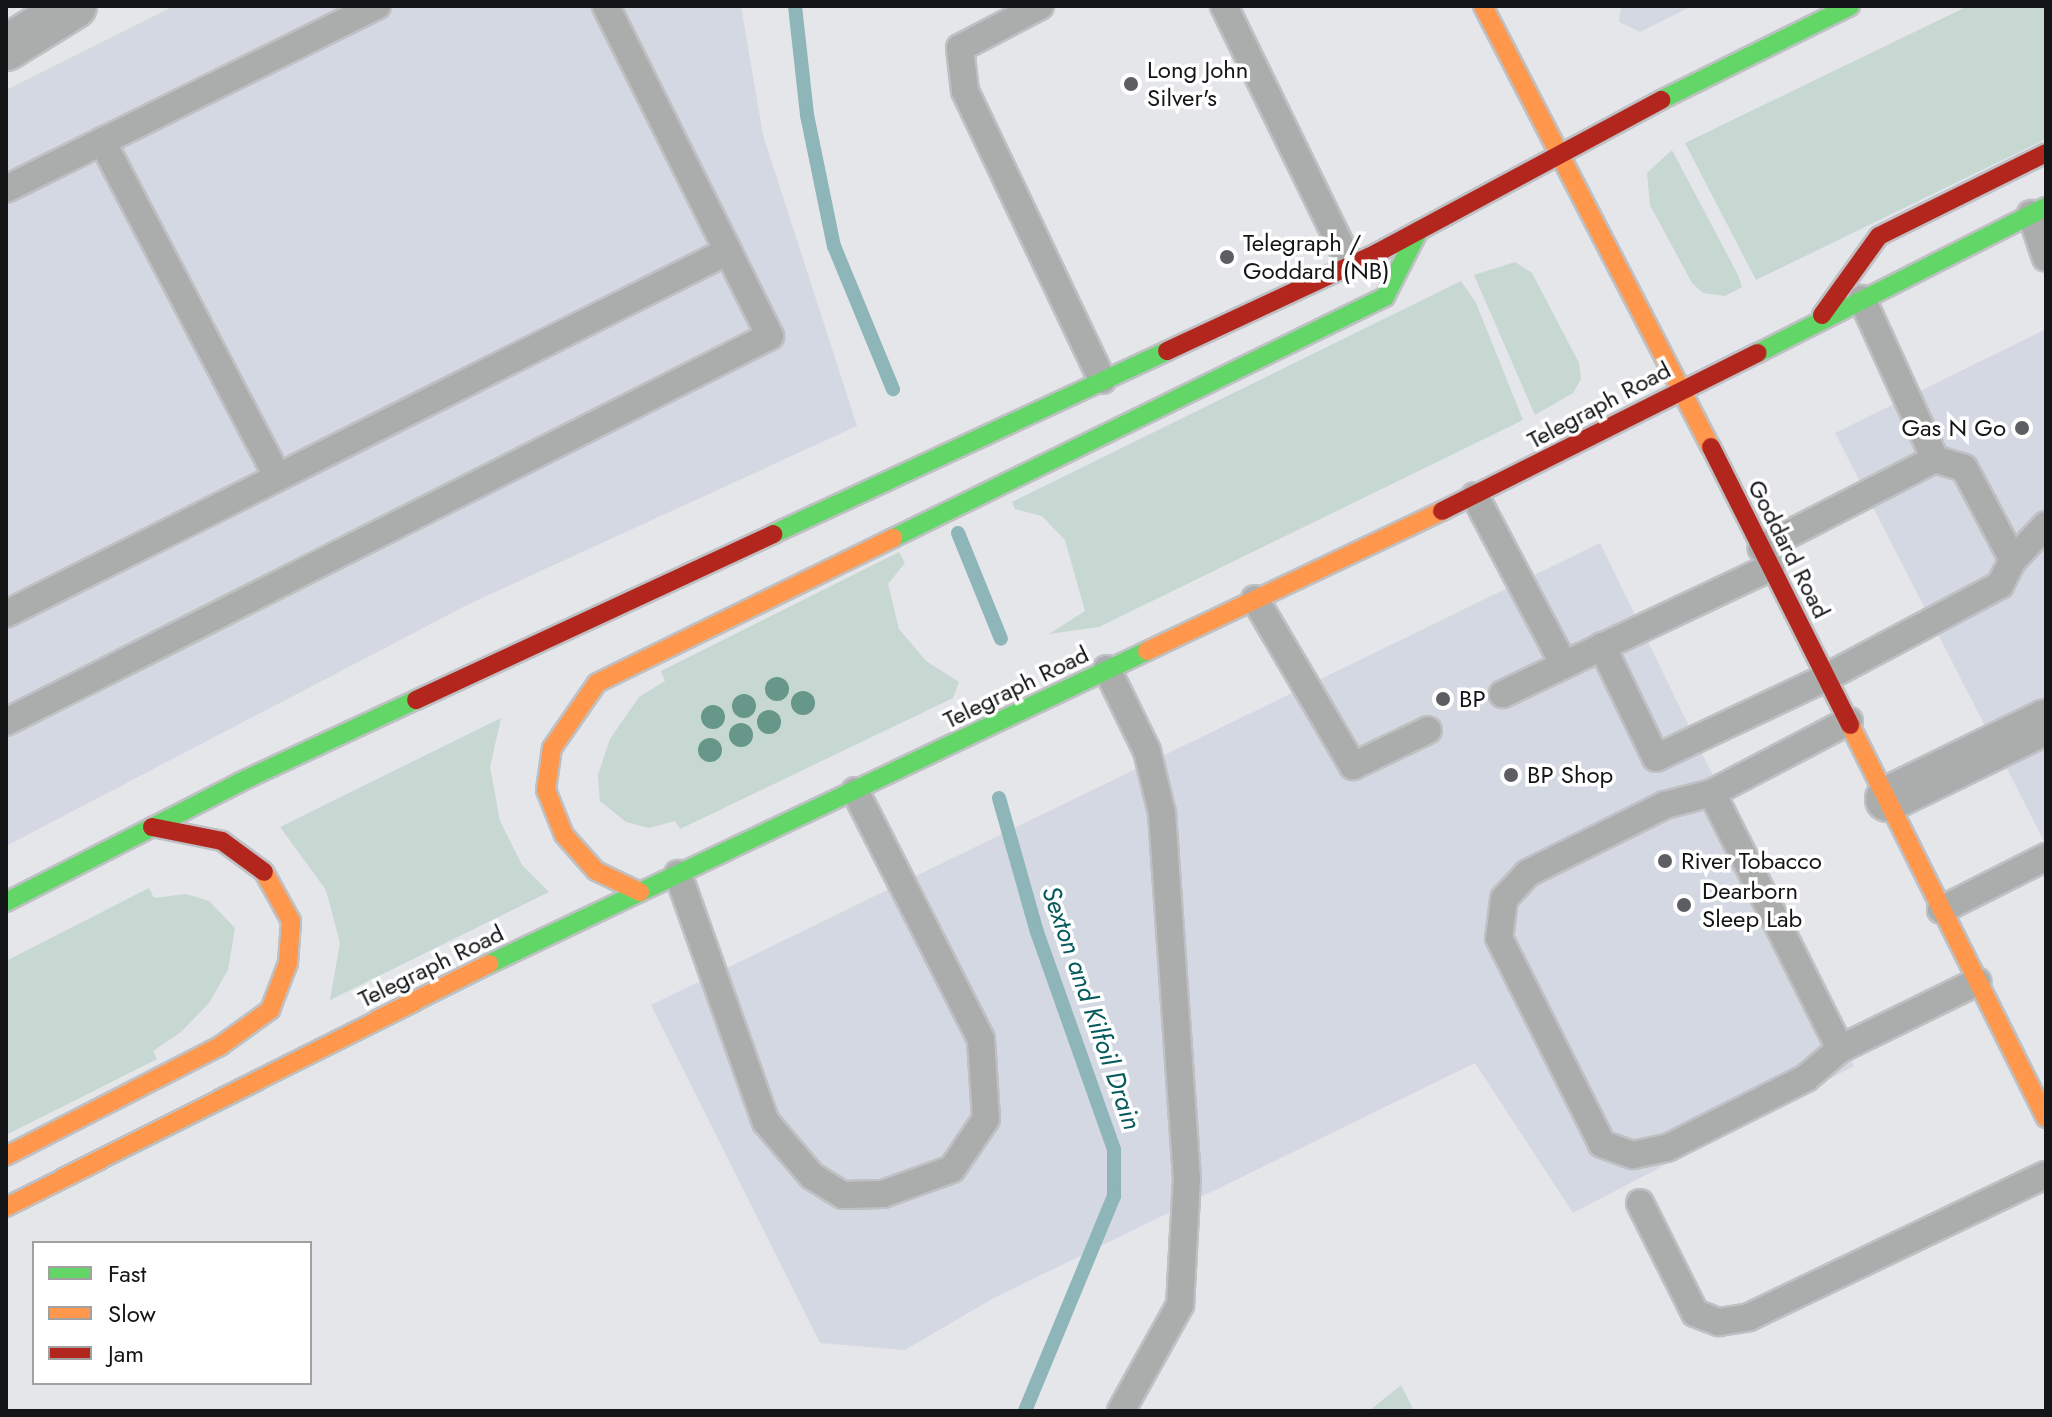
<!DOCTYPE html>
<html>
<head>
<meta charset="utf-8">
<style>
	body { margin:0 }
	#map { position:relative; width:2052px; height:1417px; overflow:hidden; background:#e4e6ea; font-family:Jost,sans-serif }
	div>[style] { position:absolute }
	.built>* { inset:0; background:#d4d8e2 }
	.green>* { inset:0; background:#c7d7d1 }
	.stream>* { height:14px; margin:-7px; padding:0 7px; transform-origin:7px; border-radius:7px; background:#8eb5b7 }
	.roads { filter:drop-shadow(2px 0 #bfc0c3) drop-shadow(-2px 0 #bfc0c3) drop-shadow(0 2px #bfc0c3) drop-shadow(0 -2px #bfc0c3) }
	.lane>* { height:26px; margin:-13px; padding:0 13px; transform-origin:13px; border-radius:13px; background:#abacac }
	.street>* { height:44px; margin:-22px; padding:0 22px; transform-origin:22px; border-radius:22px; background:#abacac }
	.fast>* { height:18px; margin:-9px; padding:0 9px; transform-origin:9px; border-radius:9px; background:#63d668 }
	.slow>* { height:18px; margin:-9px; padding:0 9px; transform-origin:9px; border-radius:9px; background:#ff974d }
	.jam>* { height:18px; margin:-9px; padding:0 9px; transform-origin:9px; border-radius:9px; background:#b3261e }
	.trees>* { width:24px; height:24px; margin:-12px; border-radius:50%; background:#679789 }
	.dots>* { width:22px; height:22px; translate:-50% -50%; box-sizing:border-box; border:4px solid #fff; border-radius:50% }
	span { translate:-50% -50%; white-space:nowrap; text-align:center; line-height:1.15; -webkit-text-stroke:7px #fff; paint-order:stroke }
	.poi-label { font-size:24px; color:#141517 }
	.left { translate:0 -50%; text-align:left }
	.right { translate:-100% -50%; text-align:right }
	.street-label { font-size:24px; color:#141517 }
	.water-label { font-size:26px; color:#075a5c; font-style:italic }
	.frame { position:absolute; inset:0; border:8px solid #141517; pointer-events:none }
	.legend { position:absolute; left:32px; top:1241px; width:280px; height:144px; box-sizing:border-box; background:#fff; border:2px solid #a1a1a2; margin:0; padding:10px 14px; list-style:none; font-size:24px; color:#141517 }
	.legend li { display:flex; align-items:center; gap:16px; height:40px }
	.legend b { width:40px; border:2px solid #a1a1a2 }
</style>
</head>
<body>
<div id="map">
	<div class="built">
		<div style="clip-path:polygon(174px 6px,741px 6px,763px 135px,857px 426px,469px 604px,6px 846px,6px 90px)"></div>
		<div style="clip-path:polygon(1621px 6px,1692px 6px,1640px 32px,1619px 22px)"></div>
		<div style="clip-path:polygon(2046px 329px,2046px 845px,1835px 433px)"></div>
		<div style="clip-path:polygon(1600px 543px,1854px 1066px,1573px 1213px,1475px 1063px,992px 1299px,905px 1350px,820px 1343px,651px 1005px)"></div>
	</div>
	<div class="green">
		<div style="clip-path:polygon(1968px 6px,2046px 6px,2046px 139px,1756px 280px,1685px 143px)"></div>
		<div style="clip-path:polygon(1672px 150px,1738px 275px,1742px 287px,1725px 296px,1703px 293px,1692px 283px,1650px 205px,1647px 173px)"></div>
		<div style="clip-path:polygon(1515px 262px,1532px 273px,1579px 363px,1581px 379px,1573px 393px,1535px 415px,1474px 275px)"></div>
		<div style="clip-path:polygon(1461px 281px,1476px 303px,1523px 420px,1099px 627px,1049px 634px,1085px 611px,1065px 540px,1042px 516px,1015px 509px,1012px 502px)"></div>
		<div style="clip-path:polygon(899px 552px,905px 563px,888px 584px,899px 629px,926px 661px,959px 682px,953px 698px,680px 829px,675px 821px,649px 828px,626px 822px,600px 801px,598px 775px,610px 739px,639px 697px,665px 681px,661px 671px)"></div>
		<div style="clip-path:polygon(501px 718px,490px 767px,500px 821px,522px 865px,549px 892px,330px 1000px,340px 943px,326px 890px,280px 827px)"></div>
		<div style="clip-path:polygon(149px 888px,154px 898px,186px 894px,209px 901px,235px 928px,228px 970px,209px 1003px,181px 1032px,153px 1051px,157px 1059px,6px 1135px,6px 961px)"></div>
		<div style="clip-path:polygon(1401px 1385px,1414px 1411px,1369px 1411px)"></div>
	</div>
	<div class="stream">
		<div style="left:795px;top:6px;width:110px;rotate:83.7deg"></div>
		<div style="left:807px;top:115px;width:134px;rotate:78.4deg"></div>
		<div style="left:834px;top:246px;width:155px;rotate:67.6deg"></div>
		<div style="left:958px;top:533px;width:114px;rotate:67.9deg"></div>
		<div style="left:999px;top:798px;width:139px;rotate:74.2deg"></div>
		<div style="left:1037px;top:932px;width:231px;rotate:70.5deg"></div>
		<div style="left:1114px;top:1150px;width:46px;rotate:90deg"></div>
		<div style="left:1114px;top:1196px;width:233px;rotate:112.5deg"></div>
	</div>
	<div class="roads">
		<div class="lane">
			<div style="left:1040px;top:6px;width:90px;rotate:152.3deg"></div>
			<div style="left:960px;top:48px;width:43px;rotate:83.4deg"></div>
			<div style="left:965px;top:91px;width:320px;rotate:64.6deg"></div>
			<div style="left:1224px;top:6px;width:287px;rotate:64deg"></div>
			<div style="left:102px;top:141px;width:379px;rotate:62.4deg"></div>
			<div style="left:6px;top:189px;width:414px;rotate:-26.3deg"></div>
			<div style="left:2031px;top:214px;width:46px;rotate:71.2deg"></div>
			<div style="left:1862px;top:299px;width:176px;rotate:65.5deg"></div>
			<div style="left:1475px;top:496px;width:191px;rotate:62.2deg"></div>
			<div style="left:1564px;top:665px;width:68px;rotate:154.6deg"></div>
			<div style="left:2013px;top:560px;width:48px;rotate:-46.7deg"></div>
			<div style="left:1255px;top:599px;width:194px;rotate:59.6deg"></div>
			<div style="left:1353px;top:766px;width:83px;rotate:-25.6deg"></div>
			<div style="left:6px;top:614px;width:808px;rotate:-26.69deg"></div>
			<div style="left:728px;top:251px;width:274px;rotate:-116.5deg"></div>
			<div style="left:1602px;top:646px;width:124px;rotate:64.3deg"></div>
			<div style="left:1656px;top:758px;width:189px;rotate:-25.3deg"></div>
			<div style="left:1827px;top:677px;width:196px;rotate:-28deg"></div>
			<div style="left:2000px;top:585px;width:28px;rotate:-63deg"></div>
			<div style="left:2013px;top:560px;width:104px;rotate:-118deg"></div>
			<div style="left:1964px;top:468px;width:30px;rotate:-163deg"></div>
			<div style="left:1935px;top:459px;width:195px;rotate:152.8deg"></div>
			<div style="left:1564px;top:665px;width:229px;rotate:-25.3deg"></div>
			<div style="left:1107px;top:669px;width:91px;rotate:64deg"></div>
			<div style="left:1147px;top:751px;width:64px;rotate:76.4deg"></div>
			<div style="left:1162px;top:813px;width:365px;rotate:86.1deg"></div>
			<div style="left:1187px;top:1177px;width:128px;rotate:93.1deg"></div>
			<div style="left:1180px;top:1305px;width:121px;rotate:119.1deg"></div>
			<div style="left:1849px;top:721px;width:155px;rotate:152.3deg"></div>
			<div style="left:1712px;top:793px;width:49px;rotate:165.7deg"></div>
			<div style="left:1665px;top:805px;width:153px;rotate:153.6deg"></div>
			<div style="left:1528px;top:873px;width:35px;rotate:133deg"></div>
			<div style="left:1504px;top:899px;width:39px;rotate:97deg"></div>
			<div style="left:1499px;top:938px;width:230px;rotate:63.4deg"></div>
			<div style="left:1602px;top:1144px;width:33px;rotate:20deg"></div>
			<div style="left:1633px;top:1155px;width:35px;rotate:-12deg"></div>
			<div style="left:1667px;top:1148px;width:156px;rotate:-26.7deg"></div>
			<div style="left:1806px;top:1078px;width:45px;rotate:-40.5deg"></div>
			<div style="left:1840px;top:1049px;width:153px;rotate:-26.1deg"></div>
			<div style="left:6px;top:722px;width:856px;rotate:-26.8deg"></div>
			<div style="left:770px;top:336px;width:95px;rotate:-116.3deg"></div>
			<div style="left:1712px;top:793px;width:286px;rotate:63.4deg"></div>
			<div style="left:678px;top:874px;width:263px;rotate:70.5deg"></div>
			<div style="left:766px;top:1122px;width:71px;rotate:49.6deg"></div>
			<div style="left:812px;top:1176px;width:36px;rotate:32deg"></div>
			<div style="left:843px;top:1195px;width:40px;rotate:-1.4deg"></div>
			<div style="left:883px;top:1194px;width:73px;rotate:-19.9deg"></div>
			<div style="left:952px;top:1169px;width:60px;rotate:-55.8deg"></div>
			<div style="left:986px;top:1119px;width:80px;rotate:-93.6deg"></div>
			<div style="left:981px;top:1039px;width:278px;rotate:-116.9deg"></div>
			<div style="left:1941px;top:910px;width:118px;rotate:-26.8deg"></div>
			<div style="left:1640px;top:1203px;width:123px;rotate:63.4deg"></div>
			<div style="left:1695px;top:1313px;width:26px;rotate:21deg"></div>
			<div style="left:1719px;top:1322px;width:30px;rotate:-9deg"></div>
			<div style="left:1749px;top:1317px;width:329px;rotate:-25.6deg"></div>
		</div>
		<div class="street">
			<div style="left:6px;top:48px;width:80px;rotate:-31.7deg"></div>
			<div style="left:1888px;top:799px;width:176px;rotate:-26deg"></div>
		</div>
		<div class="fast">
			<div style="left:1661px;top:100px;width:211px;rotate:-26.4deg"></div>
			<div style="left:1758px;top:353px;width:323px;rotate:-26.9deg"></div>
			<div style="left:773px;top:534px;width:434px;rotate:-24.9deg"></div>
			<div style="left:893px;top:538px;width:548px;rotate:-26.1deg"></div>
			<div style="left:1385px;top:297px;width:75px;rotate:-63.1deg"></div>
			<div style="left:6px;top:902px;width:263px;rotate:-27.1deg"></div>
			<div style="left:240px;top:782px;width:194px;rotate:-25deg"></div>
			<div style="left:489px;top:964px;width:729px;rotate:-25.44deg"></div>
		</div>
		<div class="slow">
			<div style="left:1483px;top:6px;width:496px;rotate:62.7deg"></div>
			<div style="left:1147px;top:651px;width:327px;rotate:-25.4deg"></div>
			<div style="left:1850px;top:725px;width:439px;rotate:63.5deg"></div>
			<div style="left:640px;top:892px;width:49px;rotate:-154.5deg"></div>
			<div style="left:596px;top:871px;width:48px;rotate:-131.6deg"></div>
			<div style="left:564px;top:835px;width:48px;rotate:-111.8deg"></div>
			<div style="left:546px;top:790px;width:42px;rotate:-81.9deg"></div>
			<div style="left:552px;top:748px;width:79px;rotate:-55.3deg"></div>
			<div style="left:597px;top:683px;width:330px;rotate:-26.1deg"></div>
			<div style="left:6px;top:1156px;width:241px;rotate:-27.2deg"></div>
			<div style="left:220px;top:1046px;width:62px;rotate:-35.8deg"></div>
			<div style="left:270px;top:1010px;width:50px;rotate:-69deg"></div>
			<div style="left:288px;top:963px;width:42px;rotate:-85.9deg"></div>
			<div style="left:291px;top:921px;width:56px;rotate:-118.9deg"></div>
			<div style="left:6px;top:1207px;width:541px;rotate:-26.71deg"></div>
		</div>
		<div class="jam">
			<div style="left:1822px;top:315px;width:97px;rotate:-54.2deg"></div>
			<div style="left:1879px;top:236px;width:186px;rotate:-26.4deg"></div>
			<div style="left:1167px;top:351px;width:232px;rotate:-25deg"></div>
			<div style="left:1377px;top:253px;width:323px;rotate:-28.3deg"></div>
			<div style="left:1711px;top:447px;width:311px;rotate:63.4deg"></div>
			<div style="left:1442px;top:511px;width:353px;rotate:-26.6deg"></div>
			<div style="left:416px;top:700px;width:394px;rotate:-24.9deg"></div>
			<div style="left:152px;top:827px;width:71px;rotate:11.3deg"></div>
			<div style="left:222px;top:841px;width:52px;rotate:36.4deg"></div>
		</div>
	</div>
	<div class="trees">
		<div style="left:777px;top:689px"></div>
		<div style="left:803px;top:703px"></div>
		<div style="left:744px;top:706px"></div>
		<div style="left:713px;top:717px"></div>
		<div style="left:769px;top:722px"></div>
		<div style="left:741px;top:735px"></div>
		<div style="left:710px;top:750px"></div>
	</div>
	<div class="dots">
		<div style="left:1131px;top:84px;background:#5d5e61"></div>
		<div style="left:1227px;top:257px;background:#5d5e61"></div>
		<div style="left:2022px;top:428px;background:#5d5e61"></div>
		<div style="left:1443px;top:699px;background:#5d5e61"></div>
		<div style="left:1511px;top:775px;background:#5d5e61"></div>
		<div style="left:1665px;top:861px;background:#5d5e61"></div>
		<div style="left:1684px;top:905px;background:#5d5e61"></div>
	</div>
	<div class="poi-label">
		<span class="left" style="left:1147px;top:84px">Long John<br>Silver's</span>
		<span class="left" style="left:1243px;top:257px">Telegraph /<br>Goddard (NB)</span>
		<span class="right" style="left:2006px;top:428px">Gas N Go</span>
		<span class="left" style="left:1459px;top:699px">BP</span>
		<span class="left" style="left:1527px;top:775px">BP Shop</span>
		<span class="left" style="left:1681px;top:861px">River Tobacco</span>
		<span class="left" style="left:1702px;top:905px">Dearborn<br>Sleep Lab</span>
	</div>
	<div class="street-label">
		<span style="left:1599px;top:405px;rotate:-28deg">Telegraph Road</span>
		<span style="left:1789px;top:549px;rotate:63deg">Goddard Road</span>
		<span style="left:1016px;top:687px;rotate:-26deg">Telegraph Road</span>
		<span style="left:431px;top:966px;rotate:-26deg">Telegraph Road</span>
	</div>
	<div class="water-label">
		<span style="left:1091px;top:1008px;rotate:71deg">Sexton and Kilfoil Drain</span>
	</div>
	<div class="frame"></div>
	<ul class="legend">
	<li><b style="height:10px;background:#63d668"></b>Fast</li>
	<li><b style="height:10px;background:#ff974d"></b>Slow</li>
	<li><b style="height:10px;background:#b3261e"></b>Jam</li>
	</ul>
</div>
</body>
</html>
